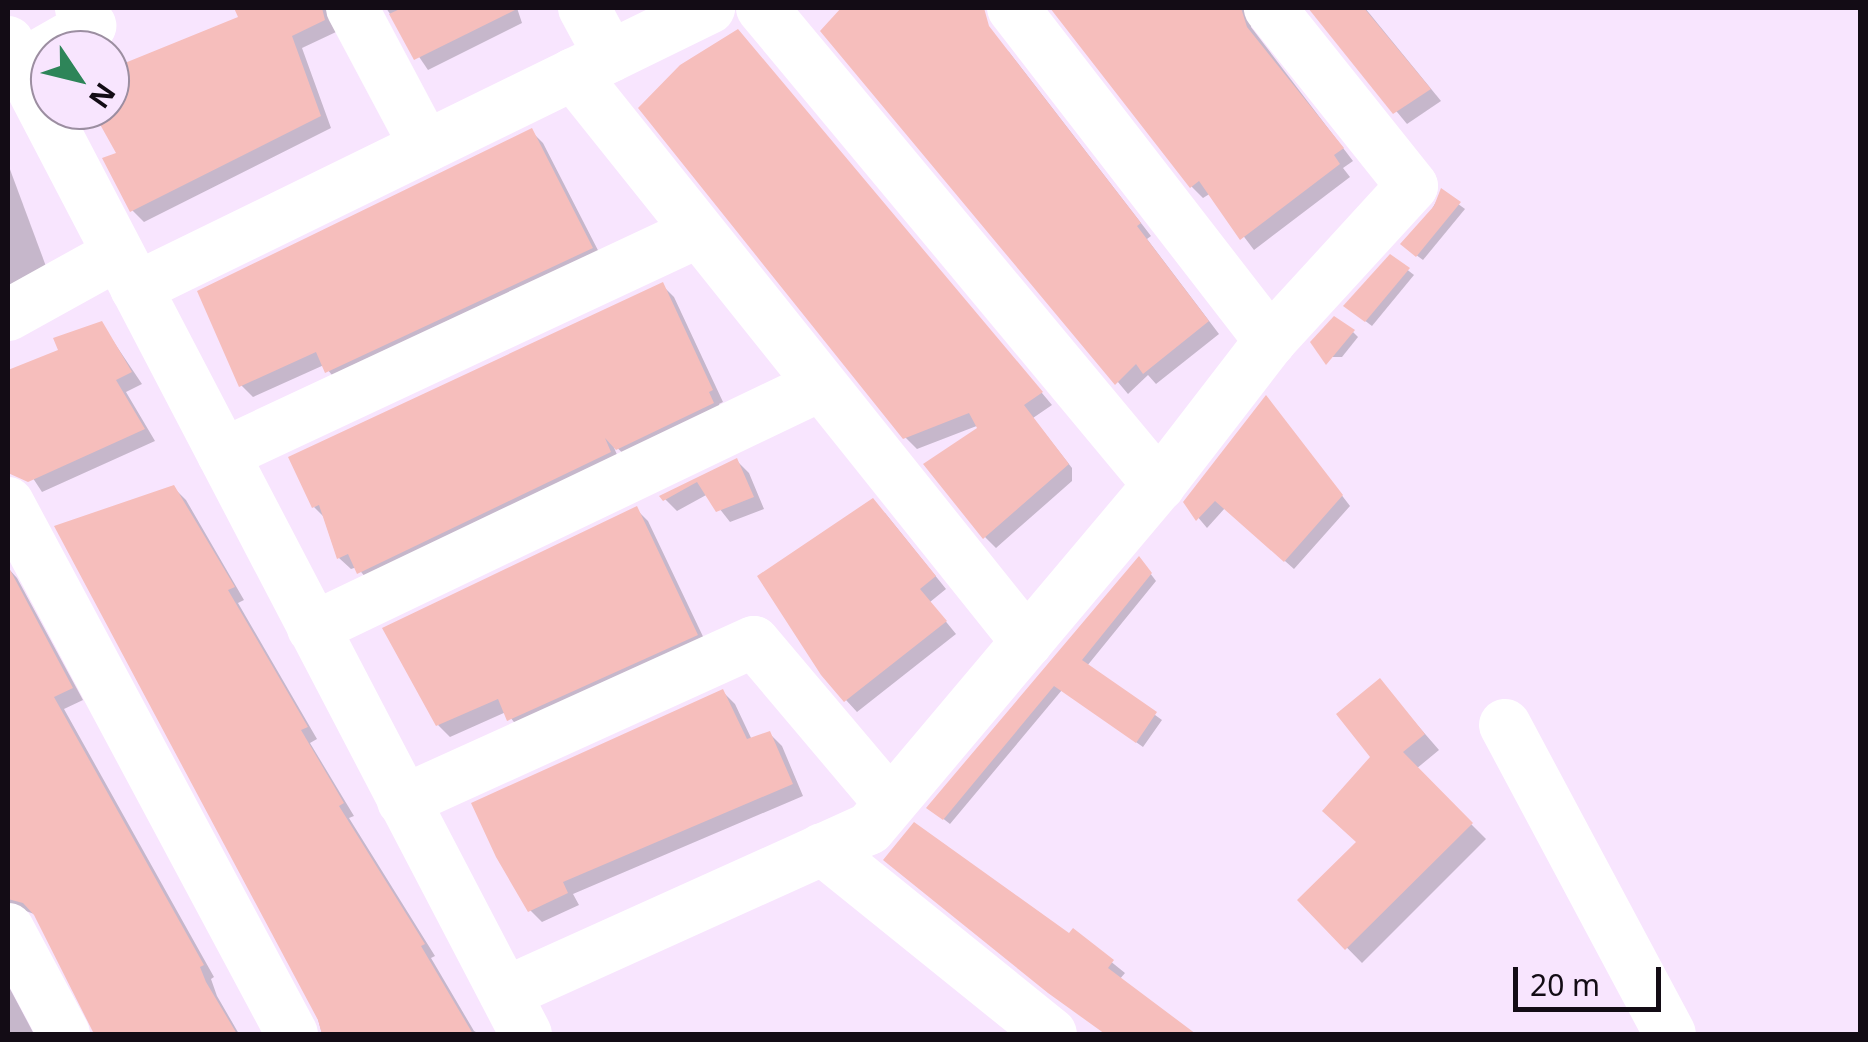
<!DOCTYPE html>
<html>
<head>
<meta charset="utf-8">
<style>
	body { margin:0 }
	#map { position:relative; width:1868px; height:1042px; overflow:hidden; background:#f8e5fe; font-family:"Noto Sans",sans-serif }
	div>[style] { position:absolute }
	.shadow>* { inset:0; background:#0003 }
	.building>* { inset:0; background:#f6bebc }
	.minor>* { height:52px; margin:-26px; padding:0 26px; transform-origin:26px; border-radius:26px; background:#fff }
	span { translate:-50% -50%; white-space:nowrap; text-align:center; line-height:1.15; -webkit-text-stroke:8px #f8e5fe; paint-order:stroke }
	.frame { position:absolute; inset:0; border:10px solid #130c15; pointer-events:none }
	.north { position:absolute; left:30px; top:30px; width:100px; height:100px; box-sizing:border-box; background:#f8e5fe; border:2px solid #9c8ea1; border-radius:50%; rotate:125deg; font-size:28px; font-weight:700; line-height:40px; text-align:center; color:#130c15 }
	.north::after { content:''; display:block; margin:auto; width:35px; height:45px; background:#2e8559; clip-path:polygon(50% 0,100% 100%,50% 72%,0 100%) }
	.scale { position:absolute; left:1513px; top:967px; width:148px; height:45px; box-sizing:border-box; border:5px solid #130c15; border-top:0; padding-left:12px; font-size:30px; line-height:35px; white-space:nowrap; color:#130c15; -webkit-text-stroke:8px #f8e5fe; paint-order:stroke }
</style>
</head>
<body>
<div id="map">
	<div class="shadow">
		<div style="clip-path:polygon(237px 8px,337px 8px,336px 32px,302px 48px,331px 128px,144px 222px,132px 210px,120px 154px,95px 110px,110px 110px,110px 71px,242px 18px)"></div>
		<div style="clip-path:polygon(386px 8px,517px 8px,522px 23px,428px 70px)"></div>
		<div style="clip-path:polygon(845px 8px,966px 8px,994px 44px,1009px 52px,1151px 236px,1147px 239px,1219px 334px,1156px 384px,1148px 375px,1128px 394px,823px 31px)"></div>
		<div style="clip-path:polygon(1054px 8px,1254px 8px,1251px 27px,1353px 161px,1343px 168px,1350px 177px,1254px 250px,1211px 193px,1203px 198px,1192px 187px)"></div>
		<div style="clip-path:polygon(1311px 8px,1365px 8px,1441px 101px,1407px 124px)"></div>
		<div style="clip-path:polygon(749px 44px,1052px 405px,1033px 418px,1072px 468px,1072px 481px,996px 548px,985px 537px,987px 422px,917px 449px,905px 437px)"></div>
		<div style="clip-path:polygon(531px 131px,543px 143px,603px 260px,339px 384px,324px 365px,253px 397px,241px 385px)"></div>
		<div style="clip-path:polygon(8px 164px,47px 269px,8px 289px)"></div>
		<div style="clip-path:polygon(1442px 192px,1465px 209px,1423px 260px,1408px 249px)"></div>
		<div style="clip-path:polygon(1391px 257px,1414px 275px,1372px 326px,1352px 311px)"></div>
		<div style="clip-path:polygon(662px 285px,674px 297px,723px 402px,719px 404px,724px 415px,630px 460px,612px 443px,621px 464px,371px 584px,357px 567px,351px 569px,339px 558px,326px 519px,314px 507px)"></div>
		<div style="clip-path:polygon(101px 323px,142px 384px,126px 392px,155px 441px,42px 492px,8px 440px,8px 372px,62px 352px)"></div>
		<div style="clip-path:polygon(1353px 332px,1358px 337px,1342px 357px,1326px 357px)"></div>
		<div style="clip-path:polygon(1275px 408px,1350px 506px,1294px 569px,1225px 508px,1207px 528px,1186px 503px)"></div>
		<div style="clip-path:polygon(737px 461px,749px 473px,764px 509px,730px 522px,708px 494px,677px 511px,663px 497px)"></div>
		<div style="clip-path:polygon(174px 488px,186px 500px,244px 600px,238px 603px,317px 739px,310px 743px,354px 816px,349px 818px,435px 956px,431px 958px,474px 1031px,480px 1034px,322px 1034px)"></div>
		<div style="clip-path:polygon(636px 509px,648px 521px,708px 647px,521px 731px,506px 712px,450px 737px,438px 725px)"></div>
		<div style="clip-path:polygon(885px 513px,946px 589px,930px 602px,956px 634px,857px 712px,846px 700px)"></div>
		<div style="clip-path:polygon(1144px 565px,1156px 581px,1087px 666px,1162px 720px,1143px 747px,1062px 690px,950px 824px,936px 813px)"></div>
		<div style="clip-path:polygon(8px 568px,17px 578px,83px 700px,64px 709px,214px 977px,211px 979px,217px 996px,239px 1034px,96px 1034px,93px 1019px,37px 915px,23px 910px,8px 914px)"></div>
		<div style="clip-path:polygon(1380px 682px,1439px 750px,1416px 769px,1486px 839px,1362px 963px,1300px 900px,1359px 842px)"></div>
		<div style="clip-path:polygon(723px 692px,735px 704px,752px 740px,770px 734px,782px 746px,803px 796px,573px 894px,579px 905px,542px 922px,530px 910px)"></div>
		<div style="clip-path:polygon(898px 871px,1070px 936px,1073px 931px,1125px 973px,1119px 980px,1189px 1034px,1106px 1034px)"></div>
		<div style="clip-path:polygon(8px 985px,34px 1034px,8px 1034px)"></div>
	</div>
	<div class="building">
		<div style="clip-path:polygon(234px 8px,322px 8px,325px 20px,292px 36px,321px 116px,130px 212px,102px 158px,116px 153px,92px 110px,110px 110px,110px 69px,238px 17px)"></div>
		<div style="clip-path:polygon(402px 8px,519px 8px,414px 60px,389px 14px)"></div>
		<div style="clip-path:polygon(841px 8px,984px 8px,989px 26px,1141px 223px,1137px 226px,1209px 321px,1143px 374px,1136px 364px,1115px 385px,820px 31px)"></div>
		<div style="clip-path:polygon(1050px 8px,1241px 8px,1247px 27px,1344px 148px,1334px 155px,1340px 164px,1240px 240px,1199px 181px,1190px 188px)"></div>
		<div style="clip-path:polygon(1308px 8px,1364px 8px,1431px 89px,1393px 114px)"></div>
		<div style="clip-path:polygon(738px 29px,1043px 392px,1024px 405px,1069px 464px,983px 539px,923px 464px,977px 428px,969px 413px,903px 439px,638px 108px,680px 65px)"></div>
		<div style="clip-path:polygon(532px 128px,593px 248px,325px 373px,316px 352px,239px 387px,197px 291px)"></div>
		<div style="clip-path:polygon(1441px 188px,1461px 202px,1416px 257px,1400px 244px,1434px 206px)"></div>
		<div style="clip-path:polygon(1390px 254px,1410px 268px,1365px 322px,1343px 306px)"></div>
		<div style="clip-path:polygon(663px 282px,713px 390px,709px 392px,714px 403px,616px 450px,605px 438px,611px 452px,357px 574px,348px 554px,337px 559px,319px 505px,312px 508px,288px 457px)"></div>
		<div style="clip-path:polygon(1334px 316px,1355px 330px,1326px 365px,1310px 342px)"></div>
		<div style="clip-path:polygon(102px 321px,132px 372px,116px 380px,145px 429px,28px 482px,8px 473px,8px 370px,58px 350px,53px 338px)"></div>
		<div style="clip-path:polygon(1266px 395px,1343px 495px,1284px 562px,1215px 501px,1196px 521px,1183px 502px)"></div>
		<div style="clip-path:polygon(737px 458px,754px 497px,716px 512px,697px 482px,663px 501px,659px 496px)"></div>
		<div style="clip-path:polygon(174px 485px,235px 587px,228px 590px,308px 727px,301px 730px,344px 803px,339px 806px,425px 944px,421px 946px,473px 1034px,322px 1034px,318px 1020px,54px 526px)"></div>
		<div style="clip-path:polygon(873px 498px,936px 576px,920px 589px,947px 621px,844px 702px,821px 675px,757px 576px)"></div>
		<div style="clip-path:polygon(637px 506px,698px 635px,507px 721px,498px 699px,436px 726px,382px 628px)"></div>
		<div style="clip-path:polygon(1139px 556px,1152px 573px,1082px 660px,1157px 712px,1136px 743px,1054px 686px,943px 820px,926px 808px)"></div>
		<div style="clip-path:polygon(8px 566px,73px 688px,54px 697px,204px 965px,200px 967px,206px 982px,237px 1034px,94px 1034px,34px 915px,23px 903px,8px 899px)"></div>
		<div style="clip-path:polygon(1380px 678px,1425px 734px,1403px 752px,1473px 823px,1345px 950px,1297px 900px,1356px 842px,1322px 811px,1370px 757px,1336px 714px)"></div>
		<div style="clip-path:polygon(723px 689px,747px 739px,770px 731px,793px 784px,563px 882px,568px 893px,528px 912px,496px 857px,471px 803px)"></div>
		<div style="clip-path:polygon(914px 822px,1069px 933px,1073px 928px,1114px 960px,1108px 968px,1196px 1034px,1105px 1034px,1048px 993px,883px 860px)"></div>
	</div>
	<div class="minor">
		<div style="left:352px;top:8px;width:157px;rotate:62deg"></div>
		<div style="left:584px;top:8px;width:55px;rotate:61.6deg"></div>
		<div style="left:762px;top:8px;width:621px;rotate:50.23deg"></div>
		<div style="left:1013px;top:8px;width:421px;rotate:52.3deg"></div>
		<div style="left:8px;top:42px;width:1119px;rotate:62.43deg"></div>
		<div style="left:8px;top:73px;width:95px;rotate:-29.8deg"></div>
		<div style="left:90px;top:26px;width:20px;rotate:-117deg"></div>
		<div style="left:573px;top:74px;width:727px;rotate:51.36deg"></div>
		<div style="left:136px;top:288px;width:638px;rotate:-26.04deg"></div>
		<div style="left:8px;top:315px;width:126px;rotate:-29deg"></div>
		<div style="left:223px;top:454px;width:524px;rotate:-25.05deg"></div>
		<div style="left:8px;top:503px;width:602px;rotate:61.86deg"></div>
		<div style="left:313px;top:628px;width:563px;rotate:-25.56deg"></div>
		<div style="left:1505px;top:725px;width:350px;rotate:61.9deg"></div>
		<div style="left:403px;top:801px;width:385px;rotate:-24.4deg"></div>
		<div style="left:754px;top:642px;width:211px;rotate:49.8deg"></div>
		<div style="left:822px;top:849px;width:294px;rotate:38.9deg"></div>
		<div style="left:8px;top:929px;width:119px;rotate:61.9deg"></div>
		<div style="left:505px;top:993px;width:399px;rotate:-24.3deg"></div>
		<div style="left:869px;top:829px;width:450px;rotate:-49.9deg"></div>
		<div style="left:1159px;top:485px;width:182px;rotate:-52.4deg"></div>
		<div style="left:1270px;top:341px;width:210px;rotate:-47.5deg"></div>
		<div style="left:1412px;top:186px;width:228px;rotate:-128.6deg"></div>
	</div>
	<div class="frame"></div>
	<div class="north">N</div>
	<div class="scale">20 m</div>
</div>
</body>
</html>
